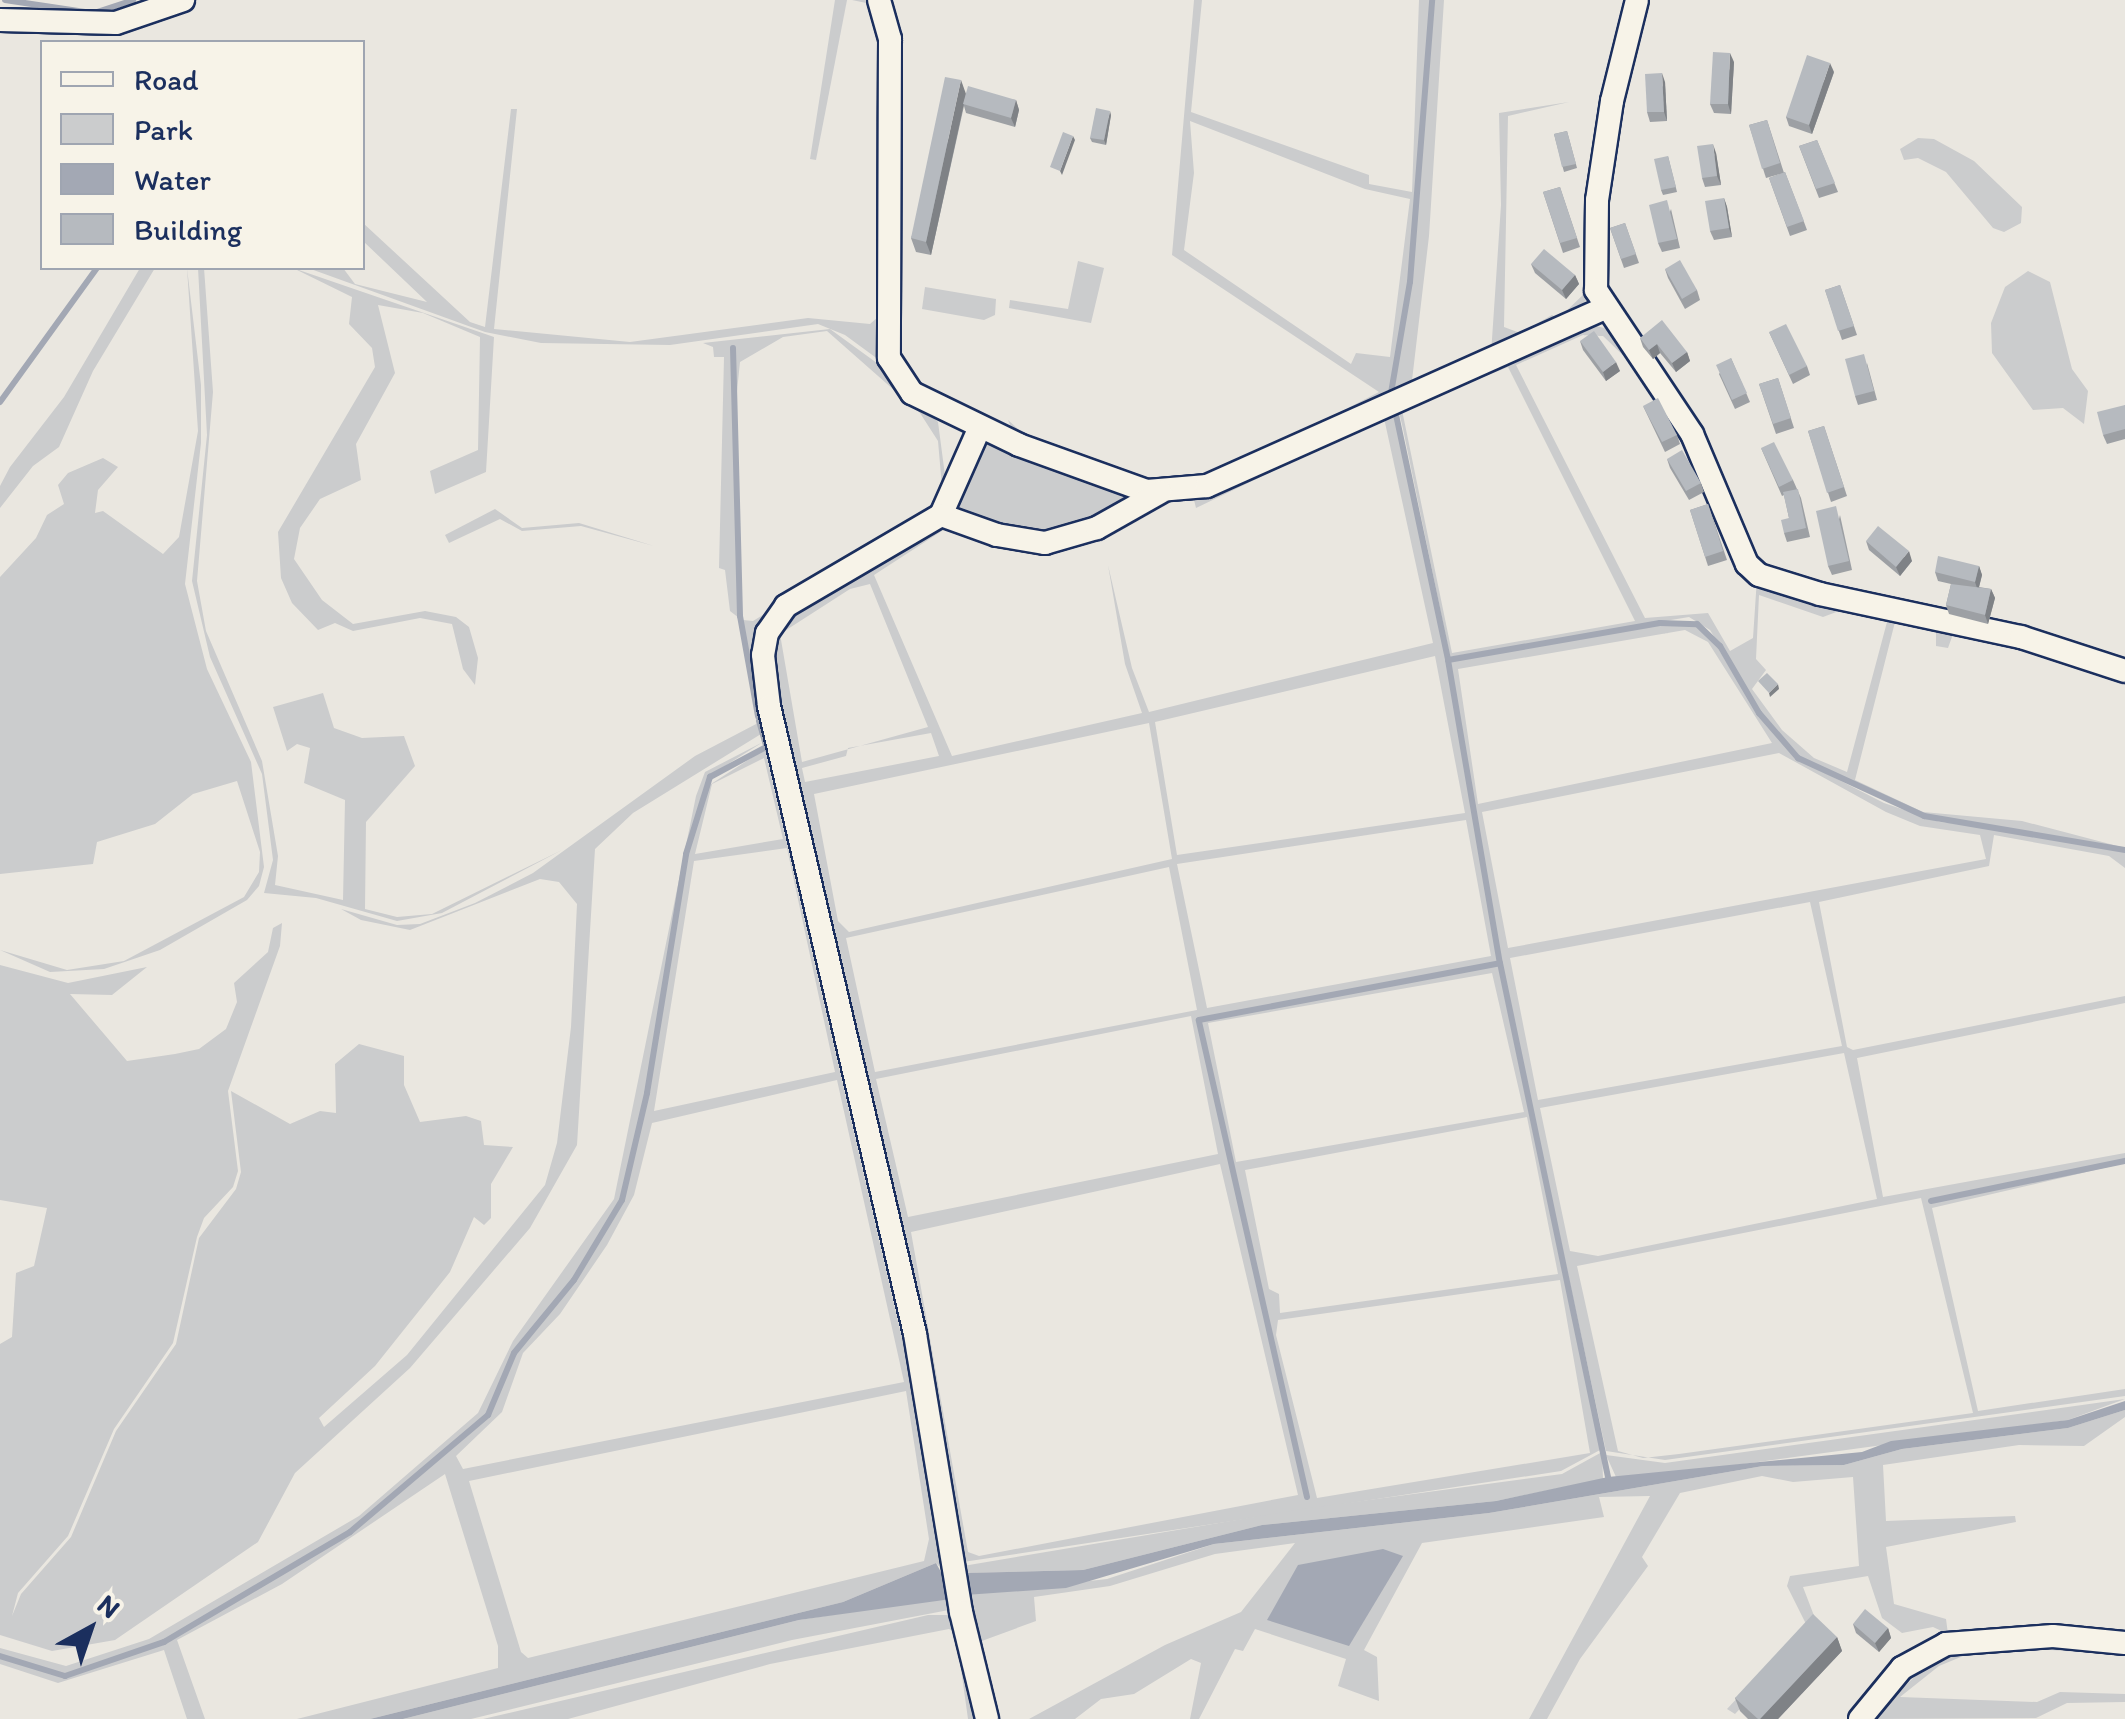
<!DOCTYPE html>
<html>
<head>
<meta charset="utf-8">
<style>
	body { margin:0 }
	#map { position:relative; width:2125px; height:1719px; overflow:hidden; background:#eae7e0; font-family:Itim,sans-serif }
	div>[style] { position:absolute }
	.green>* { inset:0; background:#cbcccd }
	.water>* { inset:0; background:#a3a8b4 }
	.stream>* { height:6px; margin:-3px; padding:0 3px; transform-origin:3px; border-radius:3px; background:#a3a8b4 }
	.roads { filter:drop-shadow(2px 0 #1b2f5e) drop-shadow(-2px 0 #1b2f5e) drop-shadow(0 2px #1b2f5e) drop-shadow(0 -2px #1b2f5e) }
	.street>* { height:22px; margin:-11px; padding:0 11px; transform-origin:11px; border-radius:11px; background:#f7f3e8 }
	.wall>* { inset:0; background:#9da0a4 }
	.shaded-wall>* { inset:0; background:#7f8286 }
	.building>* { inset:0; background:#b6babf }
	span { translate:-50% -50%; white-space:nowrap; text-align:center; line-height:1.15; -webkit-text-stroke:8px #f7f3e8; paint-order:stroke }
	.legend { position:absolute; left:40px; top:40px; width:325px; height:230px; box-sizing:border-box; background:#f7f3e8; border:2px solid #9fa5b1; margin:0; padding:12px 18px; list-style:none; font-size:30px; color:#1b2f5e }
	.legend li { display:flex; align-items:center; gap:20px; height:50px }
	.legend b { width:50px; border:2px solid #9fa5b1 }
	.north { position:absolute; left:40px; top:1579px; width:100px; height:100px; -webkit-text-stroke:8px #f7f3e8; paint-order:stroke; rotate:40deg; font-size:28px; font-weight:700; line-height:40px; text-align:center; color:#1b2f5e }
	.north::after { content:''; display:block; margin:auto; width:35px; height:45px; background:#1b2f5e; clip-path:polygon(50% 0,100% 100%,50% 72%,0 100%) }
</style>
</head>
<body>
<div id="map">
	<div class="green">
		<div style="clip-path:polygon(835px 0,847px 0,816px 160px,810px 159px)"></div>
		<div style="clip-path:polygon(852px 0,873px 0,884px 41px,882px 338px,890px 368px,845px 335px,818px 324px,670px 345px,541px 343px,485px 332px,308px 268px,343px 268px,355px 284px,427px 302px,363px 241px,363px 223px,470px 322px,485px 327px,511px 109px,517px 109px,494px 329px,630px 342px,808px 318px,870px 324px,878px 317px,883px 239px,876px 119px,880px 41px,871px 4px)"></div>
		<div style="clip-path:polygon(evenodd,1194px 0,1202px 0,1191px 112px,1369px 175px,1369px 184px,1412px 192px,1419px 0,1430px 0,1409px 282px,1392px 393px,1412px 282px,1434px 0,1444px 0,1429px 236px,1411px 389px,1220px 477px,1159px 487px,1014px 434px,1008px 420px,1028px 438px,1168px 484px,1228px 470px,1379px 392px,1172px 255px,1194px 0,1190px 121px,1365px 189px,1410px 199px,1390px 357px,1356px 353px,1351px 364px,1184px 250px,1194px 173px,1190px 121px)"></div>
		<div style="clip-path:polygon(1569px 102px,1508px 116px,1504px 327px,1520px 333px,1552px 315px,1558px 319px,1586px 292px,1589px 297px,1574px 313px,1491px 354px,1501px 205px,1499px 113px)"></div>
		<div style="clip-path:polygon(1918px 138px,1934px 139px,1974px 161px,2022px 207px,2021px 223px,2004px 232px,1993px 228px,1946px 172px,1918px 158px,1904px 160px,1900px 149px)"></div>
		<div style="clip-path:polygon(1078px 261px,1104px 268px,1091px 323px,1009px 308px,1010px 300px,1068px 309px)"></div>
		<div style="clip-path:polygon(140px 268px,155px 268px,93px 371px,59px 447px,33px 466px,0 508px,0 486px,10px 467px,64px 397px)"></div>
		<div style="clip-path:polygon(187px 268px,201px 385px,201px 443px,185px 584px,207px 669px,251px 762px,264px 867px,259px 886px,247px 900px,160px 950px,104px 969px,50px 972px,0 950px,67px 970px,124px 961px,244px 897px,259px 872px,260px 852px,237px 781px,193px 794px,155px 824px,97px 842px,93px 864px,0 874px,0 577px,36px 538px,47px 515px,64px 504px,58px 485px,68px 473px,103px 458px,118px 467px,98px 490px,95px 513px,103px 511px,163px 554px,179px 537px,198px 431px)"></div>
		<div style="clip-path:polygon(198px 268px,204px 268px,213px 392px,197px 581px,206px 631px,262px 761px,278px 856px,275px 885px,343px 900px,345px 800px,304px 783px,310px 748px,297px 744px,287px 751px,273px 707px,323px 693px,334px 728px,362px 738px,404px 736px,415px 766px,366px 822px,365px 909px,397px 917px,432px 914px,562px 850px,442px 913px,397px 921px,316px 898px,264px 893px,273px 860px,262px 774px,210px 657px,192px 581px,207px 435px)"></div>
		<div style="clip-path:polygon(293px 268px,494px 337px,486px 472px,435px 494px,430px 471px,478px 450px,480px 337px,423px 313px,378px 305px,395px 373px,356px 444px,361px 480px,320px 499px,300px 528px,294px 559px,322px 600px,353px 624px,425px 611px,456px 617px,469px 627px,478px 658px,475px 685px,463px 669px,452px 624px,420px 618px,353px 631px,335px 623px,318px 630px,292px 603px,281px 578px,278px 532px,375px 367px,372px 348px,349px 324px,352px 297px)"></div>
		<div style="clip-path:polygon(2028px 271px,2050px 282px,2072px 369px,2088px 391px,2084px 424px,2063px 408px,2033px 410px,1992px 353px,1991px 323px,2005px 287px)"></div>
		<div style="clip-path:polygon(925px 287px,996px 299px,995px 315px,984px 320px,922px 309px)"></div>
		<div style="clip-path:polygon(evenodd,1592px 325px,1612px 330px,1635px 357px,1629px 361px,1603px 336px,1583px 335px,1516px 365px,1645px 618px,1708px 613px,1730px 651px,1753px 638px,1757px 578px,2000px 638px,2125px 676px,2125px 682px,2059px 658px,1953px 634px,1948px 648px,1936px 646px,1936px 632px,1895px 622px,1855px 780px,1923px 812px,2022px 821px,2125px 848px,1924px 815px,1799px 756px,1761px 712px,1710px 630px,1689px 617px,1450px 657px,1403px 429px,1399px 412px,1393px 411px,1447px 660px,1498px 962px,1197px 1020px,1306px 1498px,1200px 1021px,1498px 965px,1600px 1450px,1561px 1471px,963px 1562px,767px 681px,780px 620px,941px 523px,948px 527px,874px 575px,952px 756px,1142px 713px,1125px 664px,1108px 565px,1132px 668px,1149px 712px,1433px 643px,1384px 418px,1196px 508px,1194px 500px,1203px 493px,1592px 325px,1508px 367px,1635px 621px,1452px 653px,1402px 410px,1508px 367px,1592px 325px,870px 584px,928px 727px,802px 762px,780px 634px,850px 589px,870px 584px,1592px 325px,1759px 595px,1823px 617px,1839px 611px,1887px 622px,1847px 772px,1814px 758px,1782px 730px,1752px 689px,1766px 670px,1756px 659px,1759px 595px,1592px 325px,1435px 656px,1465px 813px,1177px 855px,1155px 722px,1435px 656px,1592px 325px,1149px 723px,1172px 859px,849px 932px,838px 921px,814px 794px,1149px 723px,1592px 325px,931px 733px,939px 756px,805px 782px,802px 768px,846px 756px,848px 748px,931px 733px,1592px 325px,1466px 820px,1491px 956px,1207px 1008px,1177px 864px,1466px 820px,1592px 325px,1169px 867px,1197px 1010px,875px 1072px,846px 938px,1169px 867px,1592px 325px,1492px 973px,1524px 1112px,1236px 1162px,1208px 1023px,1492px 973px,1592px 325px,1191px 1016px,1218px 1154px,908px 1217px,876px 1079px,1191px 1016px,1592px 325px,1527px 1117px,1558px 1274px,1280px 1313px,1279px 1294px,1269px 1289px,1245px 1170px,1527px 1117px,1592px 325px,1220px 1164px,1298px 1495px,979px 1556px,968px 1552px,911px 1232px,1220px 1164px,1592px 325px,1560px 1280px,1590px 1453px,1317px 1498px,1276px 1335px,1278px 1320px,1560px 1280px)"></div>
		<div style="clip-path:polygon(830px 329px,881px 366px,938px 422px,946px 483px,938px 508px,779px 606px,760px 718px,743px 620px,753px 621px,931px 510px,942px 487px,938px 441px,920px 413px,827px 331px,783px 337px,740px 362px,736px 401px,731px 347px,739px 618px,730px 611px,725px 570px,719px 568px,724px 357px,714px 357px,713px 347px,703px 343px)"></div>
		<div style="clip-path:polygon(986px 436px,1125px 492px,1137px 500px,1050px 537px,948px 511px)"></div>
		<div style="clip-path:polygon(495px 509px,522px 528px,579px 523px,654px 546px,581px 526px,522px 531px,500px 519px,449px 543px,445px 535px)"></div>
		<div style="clip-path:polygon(evenodd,1660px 625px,1686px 623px,1708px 632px,1758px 714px,1798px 759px,1884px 803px,1940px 822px,2024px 830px,2125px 851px,2125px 868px,2109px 856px,1994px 835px,1989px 866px,1819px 902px,1847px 1047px,1853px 1050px,2125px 996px,2125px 1003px,1857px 1058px,1883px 1197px,2125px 1153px,2125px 1160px,1931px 1200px,2125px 1163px,1932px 1208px,1978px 1411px,2125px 1389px,2125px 1396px,1665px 1460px,1606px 1451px,1501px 963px,1450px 662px,1660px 625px,1685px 630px,1708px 642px,1772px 743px,1478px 804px,1458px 669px,1685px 630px,1660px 625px,1779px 753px,1886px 812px,1920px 826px,1980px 835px,1986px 859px,1508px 948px,1482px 812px,1779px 753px,1660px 625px,1810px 902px,1842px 1046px,1538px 1100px,1510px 958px,1810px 902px,1660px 625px,1844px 1053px,1877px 1199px,1598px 1256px,1570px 1251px,1540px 1108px,1844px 1053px,1660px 625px,1921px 1198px,1973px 1413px,1679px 1454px,1643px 1458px,1618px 1451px,1577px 1266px,1921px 1198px)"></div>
		<div style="clip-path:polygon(758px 723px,761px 734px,633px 813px,595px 849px,577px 1145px,530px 1228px,410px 1368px,295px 1473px,258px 1542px,115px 1640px,52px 1651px,0 1635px,0 1344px,12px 1337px,16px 1273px,34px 1266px,47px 1208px,0 1200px,0 965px,68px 983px,147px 967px,112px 995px,70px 994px,127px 1061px,175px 1054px,199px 1049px,226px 1029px,237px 1002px,234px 983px,268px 952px,273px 928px,282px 923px,280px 946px,228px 1091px,238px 1171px,233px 1187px,204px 1218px,197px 1237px,173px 1343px,114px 1429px,68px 1536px,18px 1593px,12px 1616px,21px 1594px,71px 1537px,116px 1431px,176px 1344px,199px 1238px,236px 1189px,241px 1172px,231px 1091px,290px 1124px,320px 1111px,336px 1113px,335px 1064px,359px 1044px,404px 1056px,404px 1085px,420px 1122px,466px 1116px,481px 1121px,484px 1145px,513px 1147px,491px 1184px,491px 1218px,484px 1225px,474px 1217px,450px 1272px,375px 1366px,319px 1418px,324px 1427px,407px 1355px,545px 1185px,557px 1143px,571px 1027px,577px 904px,559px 882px,540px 879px,410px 930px,361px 920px,341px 909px,397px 925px,420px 924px,475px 903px,533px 873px,695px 756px)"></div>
		<div style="clip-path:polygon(763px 742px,709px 776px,705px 785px,684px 854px,646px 1093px,620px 1199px,573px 1280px,513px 1352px,487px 1414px,349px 1531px,163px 1640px,65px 1674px,0 1655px,0 1648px,66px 1666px,149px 1639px,359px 1516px,478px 1413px,513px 1341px,614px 1199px,696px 796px,705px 772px)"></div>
		<div style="clip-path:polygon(evenodd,765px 749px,920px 1416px,900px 1293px,947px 1575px,936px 1563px,843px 1602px,370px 1719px,297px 1719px,498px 1668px,498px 1646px,445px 1474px,282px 1584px,177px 1640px,205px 1719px,187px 1719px,164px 1650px,58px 1683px,0 1664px,0 1658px,65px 1677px,165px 1643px,351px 1533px,490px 1416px,515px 1354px,576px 1281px,623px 1200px,649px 1093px,687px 854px,708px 786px,765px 749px,764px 758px,783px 839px,695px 854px,712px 784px,764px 758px,765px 749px,787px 848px,835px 1072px,654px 1111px,694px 861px,787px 848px,765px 749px,837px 1080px,904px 1382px,463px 1469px,456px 1456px,502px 1412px,523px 1353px,560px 1314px,607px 1245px,634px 1195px,652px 1123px,837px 1080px,765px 749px,906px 1391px,929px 1539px,924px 1561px,528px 1658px,521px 1652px,469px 1481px,906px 1391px)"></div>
		<div style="clip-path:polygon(2125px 1399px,2068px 1420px,1670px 1474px,1616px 1477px,1606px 1455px,1665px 1463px)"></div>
		<div style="clip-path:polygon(2125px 1410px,2125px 1417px,2084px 1446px,2019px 1445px,1883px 1465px,1886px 1521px,2015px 1516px,2016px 1522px,1886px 1547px,1894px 1604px,1946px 1619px,1948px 1634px,1933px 1627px,1902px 1633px,1882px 1618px,1868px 1576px,1803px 1587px,1818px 1626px,1735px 1714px,1727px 1709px,1806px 1624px,1787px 1586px,1790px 1576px,1859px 1566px,1853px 1477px,1793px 1482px,1762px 1476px,1680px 1493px,1642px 1557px,1648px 1566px,1580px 1659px,1547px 1719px,1529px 1719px,1650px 1496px,1599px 1497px,1604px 1517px,1422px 1543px,1364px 1650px,1377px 1657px,1379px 1701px,1338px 1686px,1346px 1659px,1255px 1629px,1243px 1651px,1235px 1649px,1199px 1719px,1190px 1719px,1201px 1663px,1191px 1659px,1134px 1694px,1101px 1699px,1075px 1719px,1029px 1719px,1165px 1645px,1241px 1612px,1295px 1543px,1215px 1554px,1110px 1586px,1034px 1597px,1036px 1621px,979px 1642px,965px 1595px,1107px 1579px,1214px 1544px,1489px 1513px,1763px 1466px,1844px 1465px,1902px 1449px,2068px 1428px)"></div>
		<div style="clip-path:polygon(1602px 1452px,1603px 1479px,1496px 1501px,1262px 1525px,1083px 1570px,963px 1573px,963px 1566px,1302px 1509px,1562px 1474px)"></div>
		<div style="clip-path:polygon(954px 1596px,954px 1609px,792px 1640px,471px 1719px,403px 1719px,799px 1620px)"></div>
		<div style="clip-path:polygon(928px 1615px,952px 1615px,979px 1719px,968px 1719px,956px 1633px,949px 1629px,770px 1664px,568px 1719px,483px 1719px)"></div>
		<div style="clip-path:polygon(1975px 1645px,2125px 1650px,2125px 1655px,2022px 1648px,1968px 1654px,1939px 1666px,1900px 1697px,2037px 1702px,2060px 1692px,2125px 1694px,2125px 1702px,2067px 1703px,2036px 1718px,1870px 1719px,1928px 1664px)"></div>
	</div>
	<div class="water">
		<div style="clip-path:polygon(2125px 1401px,2125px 1410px,2068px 1428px,1902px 1449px,1844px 1465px,1763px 1466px,1489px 1513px,1214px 1544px,1066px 1588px,965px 1595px,963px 1573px,1083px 1570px,1262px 1525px,1496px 1501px,1608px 1477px,1862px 1452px,1891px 1441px,2068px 1420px)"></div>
		<div style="clip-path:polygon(1383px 1549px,1403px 1556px,1349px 1646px,1267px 1620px,1298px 1565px)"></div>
		<div style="clip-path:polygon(936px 1563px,954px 1596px,944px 1600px,799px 1620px,403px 1719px,370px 1719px,843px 1602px)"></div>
	</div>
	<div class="stream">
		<div style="left:5px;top:0;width:81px;rotate:8.5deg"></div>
		<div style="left:97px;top:12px;width:38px;rotate:-18deg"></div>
		<div style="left:733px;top:348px;width:268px;rotate:88.5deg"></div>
		<div style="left:740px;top:616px;width:102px;rotate:79.8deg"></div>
		<div style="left:1391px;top:393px;width:113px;rotate:-80.3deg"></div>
		<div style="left:1410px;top:282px;width:283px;rotate:-85.5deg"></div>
		<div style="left:0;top:402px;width:165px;rotate:-54.1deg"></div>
		<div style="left:1395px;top:410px;width:256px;rotate:78deg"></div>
		<div style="left:1448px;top:660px;width:307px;rotate:80.3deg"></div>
		<div style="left:1500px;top:963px;width:525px;rotate:78.13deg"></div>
		<div style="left:1448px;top:660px;width:215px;rotate:-9.9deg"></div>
		<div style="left:1660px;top:623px;width:37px;rotate:2deg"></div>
		<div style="left:1697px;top:624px;width:32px;rotate:44deg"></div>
		<div style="left:1720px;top:646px;width:78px;rotate:59.8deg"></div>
		<div style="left:1759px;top:713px;width:60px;rotate:49.1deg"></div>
		<div style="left:1798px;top:758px;width:139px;rotate:24.7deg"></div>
		<div style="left:1924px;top:816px;width:204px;rotate:9.6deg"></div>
		<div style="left:759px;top:721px;width:29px;rotate:74deg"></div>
		<div style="left:1931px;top:1201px;width:198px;rotate:-11.7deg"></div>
		<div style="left:1307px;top:1497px;width:489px;rotate:-102.8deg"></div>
		<div style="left:1199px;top:1020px;width:306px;rotate:-10.7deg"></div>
		<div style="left:0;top:1656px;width:68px;rotate:17.1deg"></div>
		<div style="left:65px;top:1676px;width:105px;rotate:-19deg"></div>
		<div style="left:164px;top:1642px;width:216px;rotate:-30.6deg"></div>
		<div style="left:350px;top:1532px;width:181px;rotate:-40.3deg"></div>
		<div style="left:488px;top:1415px;width:67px;rotate:-67.2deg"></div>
		<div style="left:514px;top:1353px;width:94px;rotate:-50.6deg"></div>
		<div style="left:574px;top:1280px;width:93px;rotate:-59deg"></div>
		<div style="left:622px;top:1200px;width:110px;rotate:-76.8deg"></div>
		<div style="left:647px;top:1093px;width:242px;rotate:-80.7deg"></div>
		<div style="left:686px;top:854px;width:81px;rotate:-72.7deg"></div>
		<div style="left:710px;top:777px;width:64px;rotate:-28.2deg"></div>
	</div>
	<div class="roads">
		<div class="street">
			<div style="left:879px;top:0;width:41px;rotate:74.2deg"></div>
			<div style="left:890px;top:39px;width:319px;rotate:90.2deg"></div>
			<div style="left:889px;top:358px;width:42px;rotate:56.7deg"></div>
			<div style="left:912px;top:393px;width:119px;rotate:25.9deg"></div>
			<div style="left:1019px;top:445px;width:136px;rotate:19.8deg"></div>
			<div style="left:1147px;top:491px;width:60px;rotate:-4.8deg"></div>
			<div style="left:1207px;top:486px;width:433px;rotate:-24.1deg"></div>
			<div style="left:1637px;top:0;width:104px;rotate:103.9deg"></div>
			<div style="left:1612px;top:101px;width:100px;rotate:98.6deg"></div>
			<div style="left:1597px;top:200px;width:90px;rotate:90.6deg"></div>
			<div style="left:1596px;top:290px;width:173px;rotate:56.3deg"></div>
			<div style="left:1692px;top:434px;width:141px;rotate:67.1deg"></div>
			<div style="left:1747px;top:564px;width:16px;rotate:43deg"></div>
			<div style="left:1759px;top:575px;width:64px;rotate:17.3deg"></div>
			<div style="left:1820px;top:594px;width:206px;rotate:12.1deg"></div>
			<div style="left:2021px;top:637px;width:109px;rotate:18.1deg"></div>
			<div style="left:0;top:20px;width:116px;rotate:1.5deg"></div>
			<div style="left:116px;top:23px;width:71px;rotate:-18.9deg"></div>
			<div style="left:980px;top:427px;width:96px;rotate:113.9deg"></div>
			<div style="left:941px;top:515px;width:180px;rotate:149.6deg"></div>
			<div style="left:786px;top:606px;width:33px;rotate:125deg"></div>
			<div style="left:767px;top:633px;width:22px;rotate:100deg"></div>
			<div style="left:763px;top:655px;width:51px;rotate:83.3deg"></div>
			<div style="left:769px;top:706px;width:645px;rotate:76.91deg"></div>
			<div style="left:915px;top:1334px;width:282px;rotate:80.6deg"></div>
			<div style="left:961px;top:1612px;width:110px;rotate:76.3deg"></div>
			<div style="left:941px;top:515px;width:59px;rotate:19.7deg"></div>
			<div style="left:997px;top:535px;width:49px;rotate:9.5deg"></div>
			<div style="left:1045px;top:543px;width:54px;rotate:-16.1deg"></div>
			<div style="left:1097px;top:528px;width:73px;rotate:-29.4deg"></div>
			<div style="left:1860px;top:1719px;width:66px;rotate:-50.5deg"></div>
			<div style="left:1902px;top:1668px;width:50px;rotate:-28.6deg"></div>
			<div style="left:1946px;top:1644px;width:107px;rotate:-4.3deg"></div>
			<div style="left:2053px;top:1636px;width:72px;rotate:5.6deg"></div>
		</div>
	</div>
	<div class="wall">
		<div style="clip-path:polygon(1734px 62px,1731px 114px,1714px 113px,1710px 104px)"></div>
		<div style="clip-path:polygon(1834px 72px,1812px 134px,1789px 126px,1786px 117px)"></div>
		<div style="clip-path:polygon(1665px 82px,1667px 121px,1650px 122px,1647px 112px)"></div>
		<div style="clip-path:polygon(966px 93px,1016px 100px,1019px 110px,1015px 127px,966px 113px,964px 106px,931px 255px,916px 252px,911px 238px)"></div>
		<div style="clip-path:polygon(1111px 115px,1106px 145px,1092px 142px,1090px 138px)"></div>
		<div style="clip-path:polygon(1767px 120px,1784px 173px,1766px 178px,1749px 125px)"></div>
		<div style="clip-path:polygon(1567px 131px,1577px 168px,1564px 172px,1554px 134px)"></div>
		<div style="clip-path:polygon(1817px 140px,1838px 192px,1819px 198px,1799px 146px)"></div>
		<div style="clip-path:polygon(1716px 153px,1721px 185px,1705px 187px,1702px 178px)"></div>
		<div style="clip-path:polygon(1668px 156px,1677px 192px,1663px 195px,1661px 190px)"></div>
		<div style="clip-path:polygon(1785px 172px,1807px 230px,1790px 236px,1769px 178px)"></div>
		<div style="clip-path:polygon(1560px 187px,1580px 247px,1563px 253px,1543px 192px)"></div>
		<div style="clip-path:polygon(1724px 198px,1727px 207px,1732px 237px,1714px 240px,1710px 231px)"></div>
		<div style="clip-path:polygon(1671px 209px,1680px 248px,1662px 252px,1658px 243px)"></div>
		<div style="clip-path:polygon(1625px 223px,1639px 263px,1624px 268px,1610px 228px)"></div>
		<div style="clip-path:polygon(1531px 264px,1575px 275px,1579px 284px,1566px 299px,1535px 273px)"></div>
		<div style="clip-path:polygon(1665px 269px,1697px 290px,1700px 300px,1685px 309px,1668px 278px)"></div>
		<div style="clip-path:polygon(1840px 285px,1857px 335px,1842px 340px,1825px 290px)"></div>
		<div style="clip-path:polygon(1769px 332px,1807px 366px,1810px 375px,1793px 384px)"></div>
		<div style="clip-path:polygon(1640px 338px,1687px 352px,1690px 361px,1676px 372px,1660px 353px,1653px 359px,1643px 347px)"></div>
		<div style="clip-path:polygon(1580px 341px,1620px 371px,1606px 381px,1583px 350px)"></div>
		<div style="clip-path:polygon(1731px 358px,1750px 402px,1735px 409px,1719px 374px)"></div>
		<div style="clip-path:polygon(1867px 363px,1877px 400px,1858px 405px,1855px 396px)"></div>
		<div style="clip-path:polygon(1778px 378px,1794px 428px,1776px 434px,1759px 384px)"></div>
		<div style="clip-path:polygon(2125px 405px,2125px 439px,2107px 444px,2103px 435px)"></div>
		<div style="clip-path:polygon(1643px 406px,1677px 435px,1680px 444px,1665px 452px)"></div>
		<div style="clip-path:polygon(1824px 426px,1847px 496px,1831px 502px,1808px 431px)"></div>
		<div style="clip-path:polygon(1761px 448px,1793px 480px,1801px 498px,1810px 537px,1787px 542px,1784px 533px,1789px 518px,1784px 495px,1782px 496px)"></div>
		<div style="clip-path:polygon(1667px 459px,1701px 483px,1704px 492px,1689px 500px,1670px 468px)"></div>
		<div style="clip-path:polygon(1708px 504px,1727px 560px,1708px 566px,1690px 510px)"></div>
		<div style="clip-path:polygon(1840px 515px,1852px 570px,1832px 575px,1828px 566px)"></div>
		<div style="clip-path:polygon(1866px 541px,1912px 561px,1900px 576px,1869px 550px)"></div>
		<div style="clip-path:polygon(1979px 566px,1982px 575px,1979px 587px,1991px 589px,1995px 598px,1988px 624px,1949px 614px,1946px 605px,1951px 584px,1938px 581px,1935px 572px)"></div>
		<div style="clip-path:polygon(1853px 1624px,1888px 1628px,1891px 1638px,1879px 1652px,1856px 1633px)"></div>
		<div style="clip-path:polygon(1837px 1637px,1842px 1651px,1778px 1719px,1748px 1719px,1740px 1711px,1735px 1698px)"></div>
	</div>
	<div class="shaded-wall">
		<div style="clip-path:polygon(1730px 53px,1734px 62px,1731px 114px,1728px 104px)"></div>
		<div style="clip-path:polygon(1830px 63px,1834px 72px,1812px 134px,1809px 125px)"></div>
		<div style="clip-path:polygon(1662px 73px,1665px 82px,1667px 121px,1664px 112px)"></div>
		<div style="clip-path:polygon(961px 80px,966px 94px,931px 255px,926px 242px)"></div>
		<div style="clip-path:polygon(1016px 100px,1019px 110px,1015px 127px,1011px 118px)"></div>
		<div style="clip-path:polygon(1110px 111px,1111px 115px,1106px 145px,1104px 140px)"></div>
		<div style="clip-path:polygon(1073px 136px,1075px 140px,1062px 175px,1060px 171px)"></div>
		<div style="clip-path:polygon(1713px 144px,1716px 153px,1721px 185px,1717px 176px)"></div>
		<div style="clip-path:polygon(1724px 198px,1727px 207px,1732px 237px,1729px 228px)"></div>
		<div style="clip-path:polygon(1575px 275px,1579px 284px,1566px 299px,1562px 290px)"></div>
		<div style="clip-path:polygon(1657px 344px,1660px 353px,1653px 359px,1649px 350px)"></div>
		<div style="clip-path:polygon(1687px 352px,1690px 361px,1676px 372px,1672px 363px)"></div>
		<div style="clip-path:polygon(1616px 362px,1620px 371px,1606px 381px,1603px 372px)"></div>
		<div style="clip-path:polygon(1909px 551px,1912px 561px,1900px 576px,1896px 567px)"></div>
		<div style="clip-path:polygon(1979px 566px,1982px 575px,1978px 591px,1975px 582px)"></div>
		<div style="clip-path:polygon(1991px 589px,1995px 598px,1988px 624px,1985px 615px)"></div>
		<div style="clip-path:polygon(1778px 684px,1779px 689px,1770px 697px,1769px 693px)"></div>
		<div style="clip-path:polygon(1888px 1628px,1891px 1638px,1879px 1652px,1875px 1643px)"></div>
		<div style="clip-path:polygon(1837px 1637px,1842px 1651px,1778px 1719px,1760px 1719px)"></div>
	</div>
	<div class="building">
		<div style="clip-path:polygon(1713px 52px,1730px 53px,1728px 104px,1710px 104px)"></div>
		<div style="clip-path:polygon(1807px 55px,1830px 63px,1809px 125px,1786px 117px)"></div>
		<div style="clip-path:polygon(1662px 73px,1664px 112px,1647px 112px,1645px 74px)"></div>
		<div style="clip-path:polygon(945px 77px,961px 80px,926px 242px,911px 238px)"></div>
		<div style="clip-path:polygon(968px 86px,1016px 100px,1011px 118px,963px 104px)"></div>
		<div style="clip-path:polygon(1096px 108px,1110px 111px,1104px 140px,1090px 138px)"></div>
		<div style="clip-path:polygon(1767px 120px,1780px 163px,1762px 169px,1749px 125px)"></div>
		<div style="clip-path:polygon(1567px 131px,1576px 164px,1562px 167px,1554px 134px)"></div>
		<div style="clip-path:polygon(1063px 132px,1073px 136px,1060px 171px,1050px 167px)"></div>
		<div style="clip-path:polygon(1817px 140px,1835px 183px,1816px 189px,1799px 146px)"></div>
		<div style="clip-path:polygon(1713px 144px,1717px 176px,1702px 178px,1697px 146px)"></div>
		<div style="clip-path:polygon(1668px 156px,1676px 187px,1661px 190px,1654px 159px)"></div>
		<div style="clip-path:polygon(1785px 172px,1804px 221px,1787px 227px,1769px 178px)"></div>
		<div style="clip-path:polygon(1560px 187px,1577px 238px,1560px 243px,1543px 192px)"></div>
		<div style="clip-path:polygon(1724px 198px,1729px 228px,1710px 231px,1705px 201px)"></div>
		<div style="clip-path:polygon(1667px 200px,1677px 239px,1658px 243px,1649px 205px)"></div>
		<div style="clip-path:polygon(1625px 223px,1636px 254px,1621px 259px,1610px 228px)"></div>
		<div style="clip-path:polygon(1544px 249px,1575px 275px,1562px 290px,1531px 264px)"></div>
		<div style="clip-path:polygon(1680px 260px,1697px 290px,1682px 299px,1665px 269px)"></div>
		<div style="clip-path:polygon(1840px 285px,1854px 326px,1838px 331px,1825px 290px)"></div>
		<div style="clip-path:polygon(1662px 320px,1687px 352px,1672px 363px,1657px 344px,1649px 350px,1640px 338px)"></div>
		<div style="clip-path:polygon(1786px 324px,1807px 366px,1789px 375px,1769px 332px)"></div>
		<div style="clip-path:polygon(1594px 331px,1616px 362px,1603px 372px,1580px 341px)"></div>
		<div style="clip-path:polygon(1864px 354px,1874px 391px,1855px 396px,1845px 359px)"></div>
		<div style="clip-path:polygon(1731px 358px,1747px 393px,1732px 400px,1716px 365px)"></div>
		<div style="clip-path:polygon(1778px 378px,1791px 418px,1773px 424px,1759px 384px)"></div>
		<div style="clip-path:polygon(1658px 398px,1677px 435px,1662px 442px,1643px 406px)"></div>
		<div style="clip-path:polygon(2125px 405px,2125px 429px,2103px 435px,2097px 412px)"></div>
		<div style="clip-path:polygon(1824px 426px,1844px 487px,1827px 493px,1808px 431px)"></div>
		<div style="clip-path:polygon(1774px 442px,1793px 480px,1779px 487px,1761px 448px)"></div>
		<div style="clip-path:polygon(1682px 450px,1701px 483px,1686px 491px,1667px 459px)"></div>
		<div style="clip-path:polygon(1798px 489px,1806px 528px,1784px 533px,1781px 520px,1789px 518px,1783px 492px)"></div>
		<div style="clip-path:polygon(1708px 504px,1723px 551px,1705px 557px,1690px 510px)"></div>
		<div style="clip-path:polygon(1836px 506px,1849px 561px,1828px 566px,1816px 511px)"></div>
		<div style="clip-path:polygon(1878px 526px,1909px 551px,1896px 567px,1866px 541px)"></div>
		<div style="clip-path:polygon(1938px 556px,1979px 566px,1975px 582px,1935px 572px)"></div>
		<div style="clip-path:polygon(1951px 584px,1991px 589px,1985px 615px,1946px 605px)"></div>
		<div style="clip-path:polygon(1767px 673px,1778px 684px,1769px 693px,1758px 681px)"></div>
		<div style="clip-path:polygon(1865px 1609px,1888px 1628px,1875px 1643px,1853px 1624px)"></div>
		<div style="clip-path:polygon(1813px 1614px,1837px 1637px,1760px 1719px,1758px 1719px,1735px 1698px)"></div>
	</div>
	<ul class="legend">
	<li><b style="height:12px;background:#f7f3e8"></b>Road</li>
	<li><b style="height:28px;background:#cbcccd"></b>Park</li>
	<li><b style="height:28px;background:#a3a8b4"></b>Water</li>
	<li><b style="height:28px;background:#b6babf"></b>Building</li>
	</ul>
	<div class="north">N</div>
</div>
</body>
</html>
